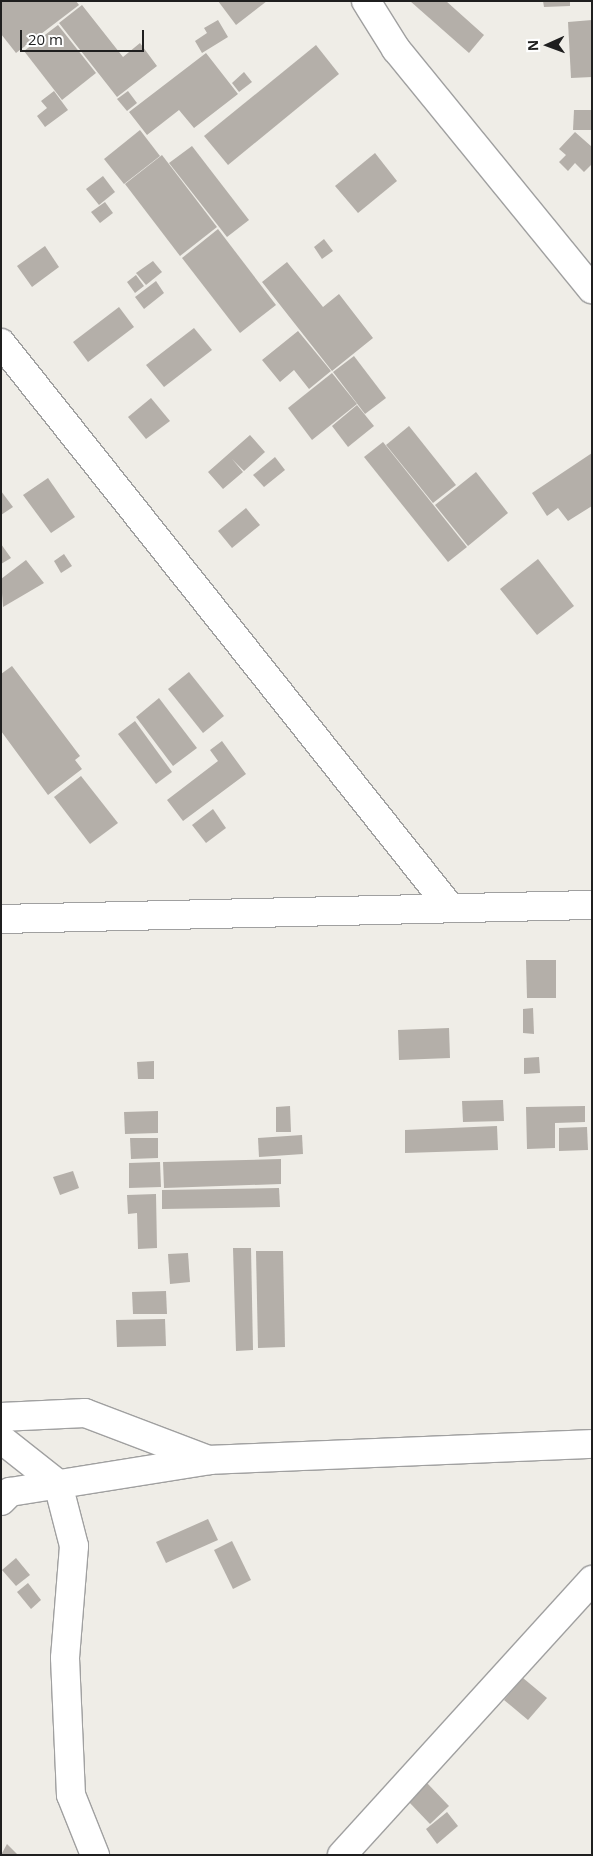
<!DOCTYPE html>
<html>
<head>
<meta charset="utf-8">
<style>
	body { margin:0 }
	#map { position:relative; width:593px; height:1856px; overflow:hidden; background:#efede7; font-family:"Open Sans",sans-serif }
	div>[style] { position:absolute }
	.building>* { inset:0; background:#b4afa9 }
	.roads { filter:drop-shadow(1px 0 #a0a0a0) drop-shadow(-1px 0 #a0a0a0) drop-shadow(0 1px #a0a0a0) drop-shadow(0 -1px #a0a0a0) }
	.minor>* { height:28px; margin:-14px; padding:0 14px; transform-origin:14px; border-radius:14px; background:#fff }
	span { translate:-50% -50%; white-space:nowrap; text-align:center; line-height:1.15; -webkit-text-stroke:4.5px #fff; paint-order:stroke }
	.frame { position:absolute; inset:0; border:2px solid #1f1f1f; pointer-events:none }
	.north { position:absolute; left:523px; top:20px; width:50px; height:50px; -webkit-text-stroke:4px #fff; paint-order:stroke; rotate:268deg; font-size:14px; font-weight:700; line-height:20px; text-align:center; color:#1f1f1f }
	.north::after { content:''; display:block; margin:auto; width:18px; height:22px; background:#1f1f1f; clip-path:polygon(50% 0,100% 100%,50% 72%,0 100%) }
	.scale { position:absolute; left:20px; top:30px; width:124px; height:22px; box-sizing:border-box; border:2px solid #1f1f1f; border-top:0; padding-left:6px; font-size:15px; line-height:18px; white-space:nowrap; color:#1f1f1f; -webkit-text-stroke:4px #fff; paint-order:stroke }
</style>
</head>
<body>
<div id="map">
	<div class="building">
		<div style="clip-path:polygon(1px 1px,76px 1px,79px 5px,16px 53px,1px 34px)"></div>
		<div style="clip-path:polygon(218px 1px,267px 1px,236px 25px)"></div>
		<div style="clip-path:polygon(410px 1px,446px 1px,484px 35px,469px 53px)"></div>
		<div style="clip-path:polygon(543px 1px,570px 1px,570px 6px,544px 7px)"></div>
		<div style="clip-path:polygon(82px 5px,123px 57px,140px 43px,157px 66px,117px 97px,59px 23px)"></div>
		<div style="clip-path:polygon(218px 20px,228px 37px,202px 53px,195px 41px,207px 33px,204px 28px)"></div>
		<div style="clip-path:polygon(592px 20px,592px 77px,571px 78px,568px 22px)"></div>
		<div style="clip-path:polygon(58px 25px,96px 73px,62px 100px,24px 51px)"></div>
		<div style="clip-path:polygon(316px 45px,339px 74px,228px 165px,204px 136px)"></div>
		<div style="clip-path:polygon(206px 53px,238px 94px,194px 128px,179px 110px,147px 135px,129px 112px)"></div>
		<div style="clip-path:polygon(244px 72px,252px 82px,239px 92px,232px 83px)"></div>
		<div style="clip-path:polygon(54px 91px,68px 110px,45px 127px,37px 116px,47px 108px,41px 101px)"></div>
		<div style="clip-path:polygon(128px 91px,137px 103px,127px 111px,117px 99px)"></div>
		<div style="clip-path:polygon(574px 110px,592px 110px,592px 130px,573px 130px)"></div>
		<div style="clip-path:polygon(140px 130px,160px 156px,124px 184px,104px 159px)"></div>
		<div style="clip-path:polygon(575px 132px,592px 147px,592px 164px,584px 172px,575px 163px,568px 171px,559px 162px,566px 155px,559px 149px)"></div>
		<div style="clip-path:polygon(192px 146px,249px 220px,227px 237px,169px 163px)"></div>
		<div style="clip-path:polygon(375px 153px,397px 181px,358px 213px,335px 186px)"></div>
		<div style="clip-path:polygon(162px 155px,217px 227px,180px 256px,125px 184px)"></div>
		<div style="clip-path:polygon(103px 176px,115px 192px,99px 205px,86px 189px)"></div>
		<div style="clip-path:polygon(105px 202px,113px 213px,100px 223px,91px 212px)"></div>
		<div style="clip-path:polygon(218px 229px,276px 305px,240px 333px,182px 258px)"></div>
		<div style="clip-path:polygon(324px 239px,333px 251px,322px 259px,314px 247px)"></div>
		<div style="clip-path:polygon(45px 246px,59px 267px,32px 287px,17px 266px)"></div>
		<div style="clip-path:polygon(153px 261px,162px 272px,146px 285px,136px 273px)"></div>
		<div style="clip-path:polygon(287px 262px,323px 307px,339px 294px,373px 338px,332px 371px,262px 282px)"></div>
		<div style="clip-path:polygon(136px 275px,144px 286px,135px 293px,127px 282px)"></div>
		<div style="clip-path:polygon(156px 281px,164px 293px,144px 309px,135px 297px)"></div>
		<div style="clip-path:polygon(119px 307px,134px 327px,88px 362px,73px 342px)"></div>
		<div style="clip-path:polygon(194px 328px,212px 350px,164px 387px,146px 365px)"></div>
		<div style="clip-path:polygon(298px 331px,331px 371px,309px 389px,294px 370px,280px 382px,262px 360px)"></div>
		<div style="clip-path:polygon(354px 356px,386px 398px,365px 414px,333px 372px)"></div>
		<div style="clip-path:polygon(332px 373px,357px 404px,312px 440px,288px 408px)"></div>
		<div style="clip-path:polygon(151px 398px,170px 421px,146px 439px,128px 417px)"></div>
		<div style="clip-path:polygon(357px 405px,374px 426px,348px 447px,332px 426px)"></div>
		<div style="clip-path:polygon(409px 426px,456px 485px,433px 503px,386px 445px)"></div>
		<div style="clip-path:polygon(250px 435px,265px 452px,244px 471px,232px 459px,243px 472px,223px 489px,208px 472px)"></div>
		<div style="clip-path:polygon(383px 442px,467px 547px,448px 562px,364px 457px)"></div>
		<div style="clip-path:polygon(592px 453px,592px 506px,568px 521px,558px 508px,547px 516px,532px 493px)"></div>
		<div style="clip-path:polygon(275px 457px,285px 470px,264px 487px,253px 475px)"></div>
		<div style="clip-path:polygon(476px 472px,508px 513px,468px 546px,435px 505px)"></div>
		<div style="clip-path:polygon(48px 478px,75px 517px,51px 533px,23px 495px)"></div>
		<div style="clip-path:polygon(1px 491px,13px 507px,1px 515px)"></div>
		<div style="clip-path:polygon(246px 508px,260px 525px,232px 548px,218px 531px)"></div>
		<div style="clip-path:polygon(1px 544px,11px 558px,1px 564px)"></div>
		<div style="clip-path:polygon(64px 554px,72px 566px,61px 573px,54px 561px)"></div>
		<div style="clip-path:polygon(538px 559px,574px 606px,537px 635px,500px 589px)"></div>
		<div style="clip-path:polygon(26px 560px,44px 583px,3px 607px,1px 579px)"></div>
		<div style="clip-path:polygon(12px 666px,80px 756px,75px 760px,82px 769px,48px 795px,1px 731px,1px 674px)"></div>
		<div style="clip-path:polygon(189px 672px,224px 716px,203px 733px,168px 689px)"></div>
		<div style="clip-path:polygon(159px 698px,197px 748px,173px 766px,136px 717px)"></div>
		<div style="clip-path:polygon(135px 721px,172px 772px,156px 784px,118px 734px)"></div>
		<div style="clip-path:polygon(222px 741px,246px 774px,183px 821px,167px 800px,218px 761px,210px 750px)"></div>
		<div style="clip-path:polygon(81px 776px,118px 823px,90px 844px,54px 797px)"></div>
		<div style="clip-path:polygon(213px 809px,226px 828px,206px 843px,192px 825px)"></div>
		<div style="clip-path:polygon(526px 960px,556px 960px,556px 998px,527px 998px)"></div>
		<div style="clip-path:polygon(533px 1008px,534px 1034px,523px 1033px,523px 1009px)"></div>
		<div style="clip-path:polygon(449px 1028px,450px 1058px,399px 1060px,398px 1030px)"></div>
		<div style="clip-path:polygon(539px 1057px,540px 1073px,524px 1074px,524px 1058px)"></div>
		<div style="clip-path:polygon(154px 1061px,154px 1079px,138px 1079px,137px 1062px)"></div>
		<div style="clip-path:polygon(503px 1100px,504px 1121px,463px 1122px,462px 1101px)"></div>
		<div style="clip-path:polygon(290px 1106px,291px 1132px,276px 1132px,276px 1107px)"></div>
		<div style="clip-path:polygon(585px 1106px,585px 1122px,555px 1123px,555px 1148px,527px 1149px,526px 1107px)"></div>
		<div style="clip-path:polygon(158px 1111px,158px 1133px,125px 1134px,124px 1112px)"></div>
		<div style="clip-path:polygon(497px 1126px,498px 1150px,405px 1153px,405px 1130px)"></div>
		<div style="clip-path:polygon(587px 1127px,588px 1150px,559px 1151px,559px 1128px)"></div>
		<div style="clip-path:polygon(302px 1135px,303px 1154px,259px 1157px,258px 1138px)"></div>
		<div style="clip-path:polygon(130px 1138px,158px 1138px,158px 1158px,131px 1159px)"></div>
		<div style="clip-path:polygon(281px 1159px,281px 1184px,164px 1188px,163px 1162px)"></div>
		<div style="clip-path:polygon(160px 1162px,161px 1187px,129px 1188px,129px 1163px)"></div>
		<div style="clip-path:polygon(73px 1171px,79px 1188px,60px 1195px,53px 1177px)"></div>
		<div style="clip-path:polygon(279px 1188px,280px 1207px,162px 1209px,162px 1190px)"></div>
		<div style="clip-path:polygon(156px 1194px,157px 1248px,138px 1249px,137px 1213px,128px 1214px,127px 1195px)"></div>
		<div style="clip-path:polygon(233px 1248px,251px 1248px,253px 1350px,236px 1351px)"></div>
		<div style="clip-path:polygon(256px 1251px,283px 1251px,285px 1347px,258px 1348px)"></div>
		<div style="clip-path:polygon(188px 1253px,190px 1282px,170px 1284px,168px 1254px)"></div>
		<div style="clip-path:polygon(166px 1291px,167px 1314px,133px 1314px,132px 1292px)"></div>
		<div style="clip-path:polygon(165px 1319px,166px 1346px,117px 1347px,116px 1320px)"></div>
		<div style="clip-path:polygon(208px 1519px,218px 1540px,166px 1563px,156px 1542px)"></div>
		<div style="clip-path:polygon(232px 1541px,251px 1580px,233px 1589px,214px 1550px)"></div>
		<div style="clip-path:polygon(16px 1558px,30px 1575px,16px 1586px,2px 1570px)"></div>
		<div style="clip-path:polygon(28px 1583px,41px 1600px,31px 1609px,17px 1592px)"></div>
		<div style="clip-path:polygon(523px 1678px,547px 1698px,528px 1720px,504px 1700px)"></div>
		<div style="clip-path:polygon(427px 1783px,449px 1806px,430px 1824px,408px 1801px)"></div>
		<div style="clip-path:polygon(447px 1812px,458px 1826px,437px 1844px,426px 1829px)"></div>
		<div style="clip-path:polygon(7px 1844px,18px 1855px,1px 1855px)"></div>
	</div>
	<div class="roads">
		<div class="minor">
			<div style="left:366px;top:1px;width:57px;rotate:58deg"></div>
			<div style="left:396px;top:49px;width:310px;rotate:50.8deg"></div>
			<div style="left:1px;top:343px;width:718px;rotate:51.5deg"></div>
			<div style="left:1px;top:919px;width:591px;rotate:-1.36deg"></div>
			<div style="left:1px;top:1417px;width:84px;rotate:-2.7deg"></div>
			<div style="left:85px;top:1413px;width:133px;rotate:20.8deg"></div>
			<div style="left:1px;top:1439px;width:73px;rotate:38.3deg"></div>
			<div style="left:58px;top:1484px;width:64px;rotate:75.5deg"></div>
			<div style="left:74px;top:1546px;width:112px;rotate:94.6deg"></div>
			<div style="left:65px;top:1658px;width:137px;rotate:87.5deg"></div>
			<div style="left:71px;top:1795px;width:65px;rotate:68.2deg"></div>
			<div style="left:1px;top:1501px;width:13px;rotate:-45deg"></div>
			<div style="left:10px;top:1492px;width:202px;rotate:-9.1deg"></div>
			<div style="left:209px;top:1460px;width:383px;rotate:-2.4deg"></div>
			<div style="left:342px;top:1855px;width:372px;rotate:-47.7deg"></div>
		</div>
	</div>
	<div class="frame"></div>
	<div class="north">N</div>
	<div class="scale">20 m</div>
</div>
</body>
</html>
